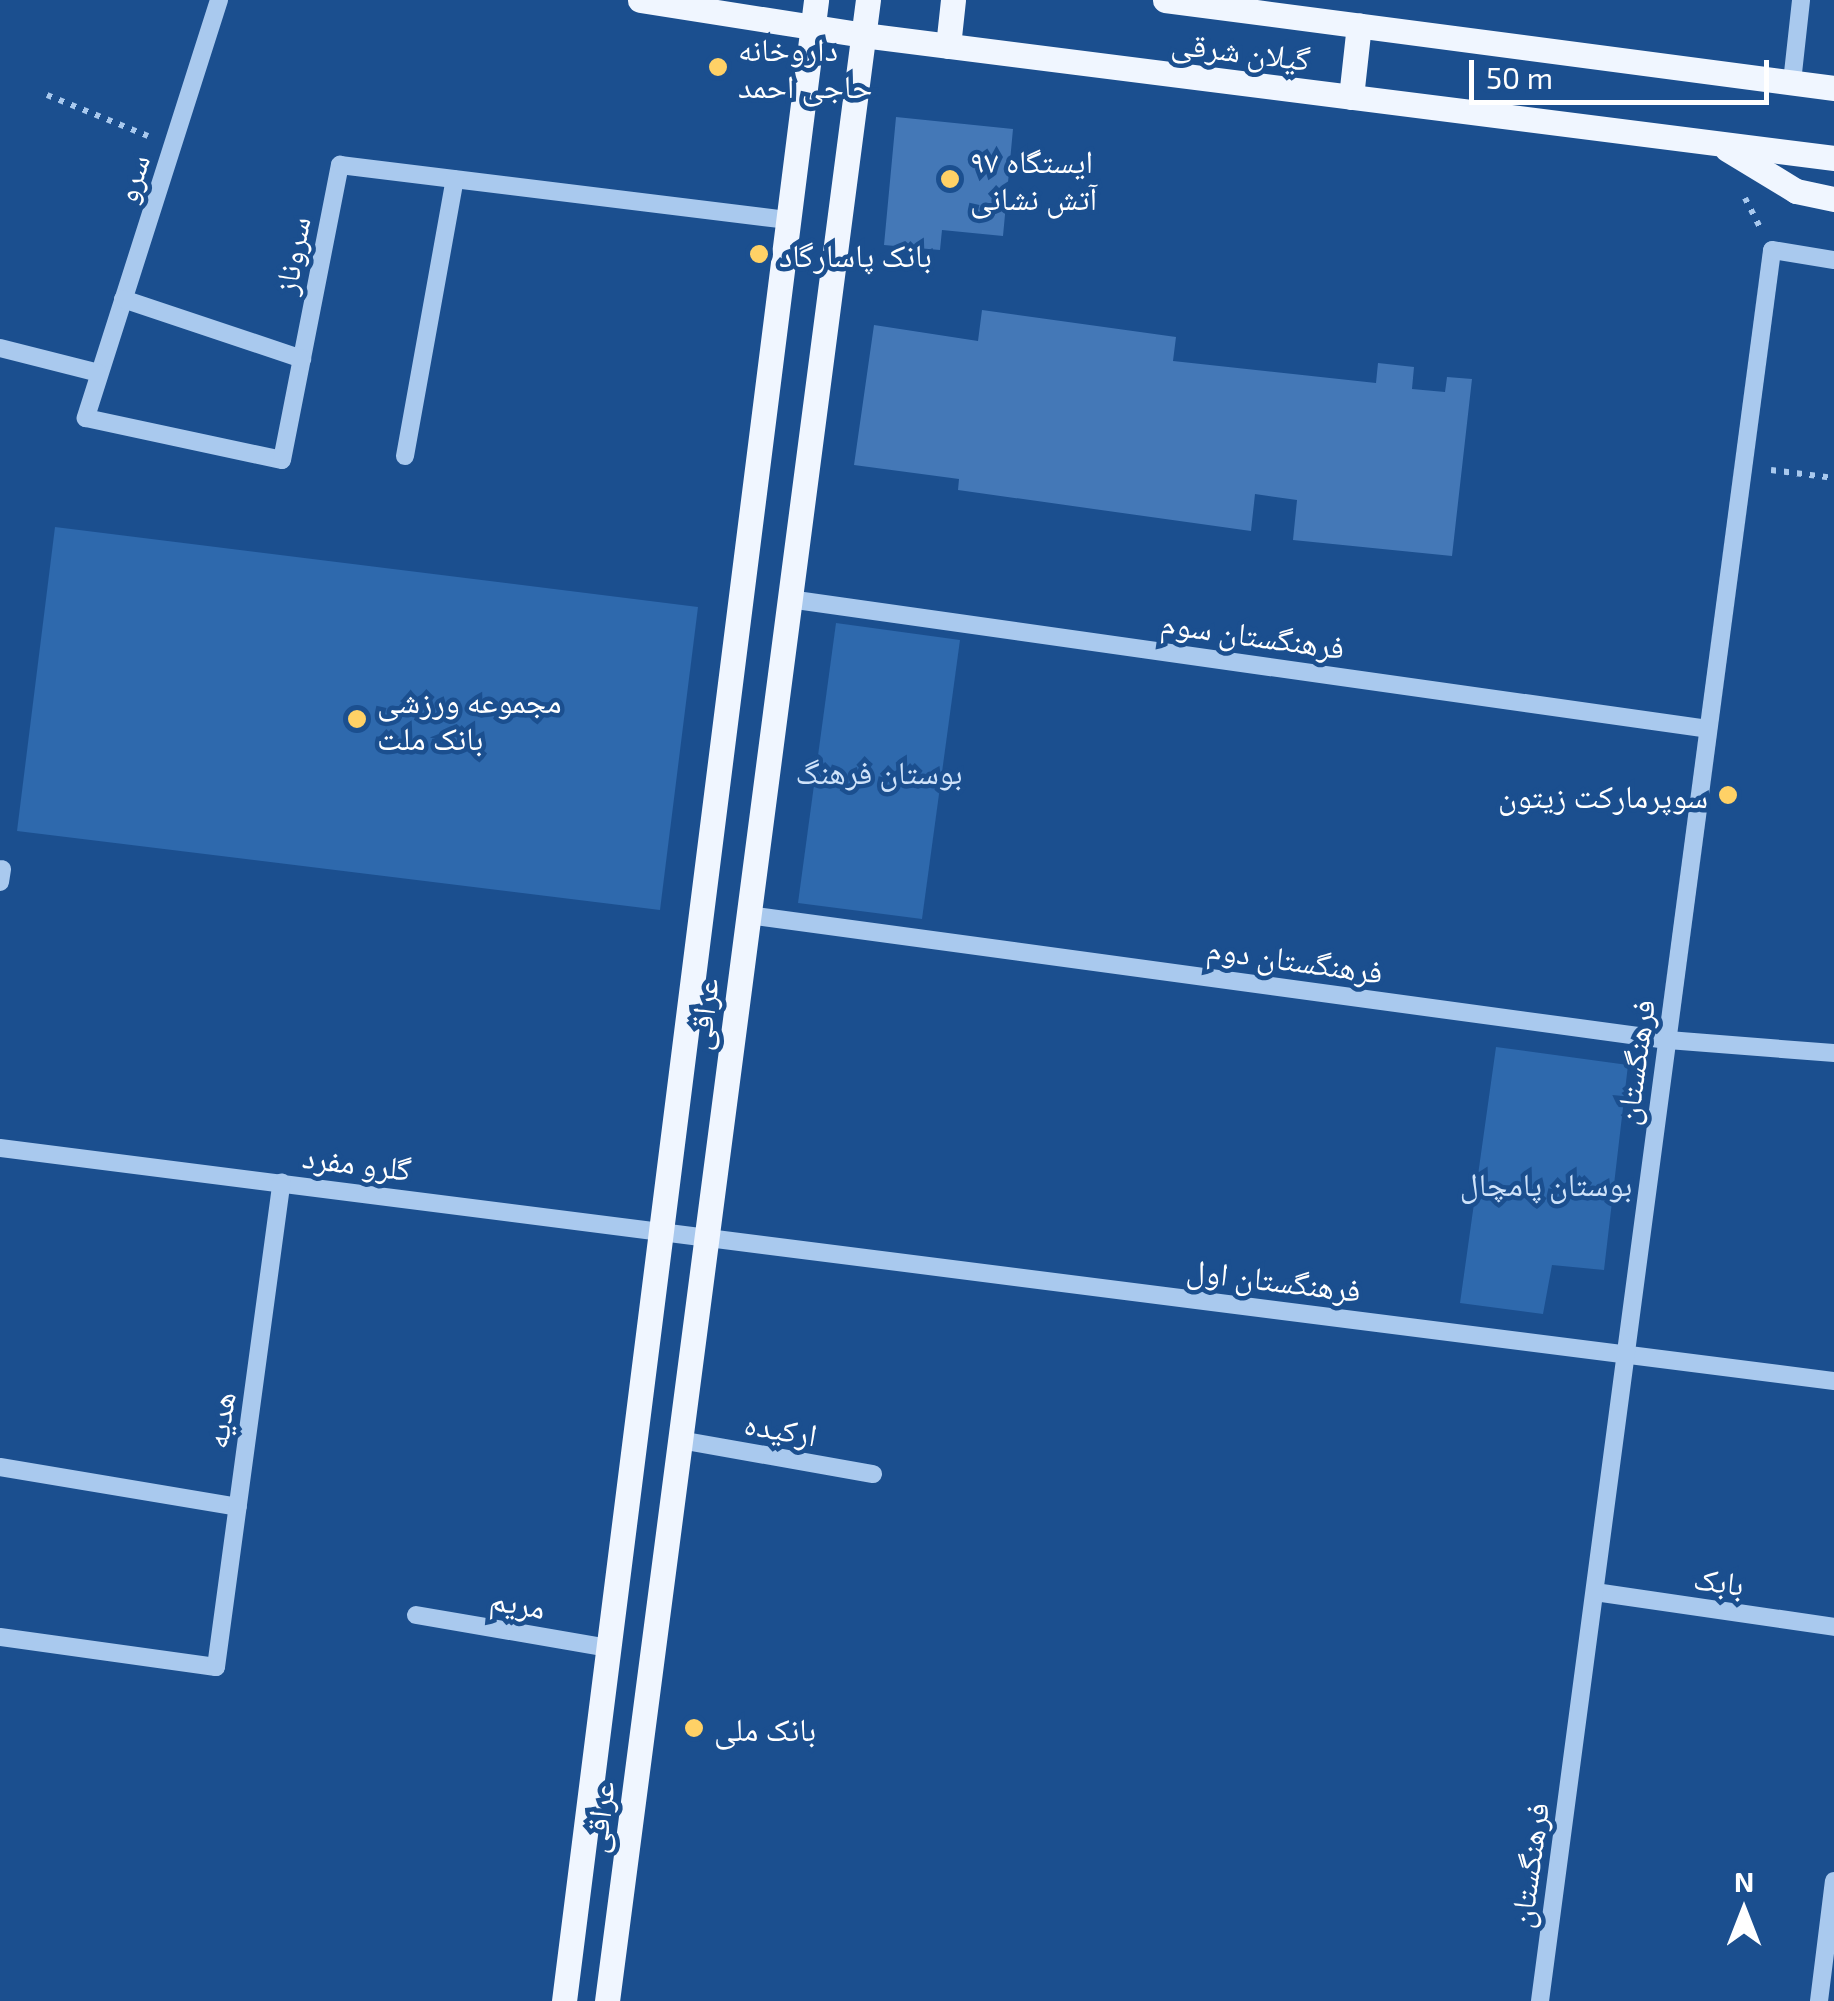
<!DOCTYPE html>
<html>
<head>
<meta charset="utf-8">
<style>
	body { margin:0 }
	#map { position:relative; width:1834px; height:2001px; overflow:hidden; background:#1b4f8f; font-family:"Exo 2","Noto Naskh Arabic",sans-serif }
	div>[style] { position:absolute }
	.green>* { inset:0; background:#2e69ad }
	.building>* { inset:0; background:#4478b7 }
	.path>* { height:6px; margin-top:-3px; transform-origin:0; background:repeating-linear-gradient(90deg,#a9c9ee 0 5px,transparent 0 13px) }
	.minor>* { height:18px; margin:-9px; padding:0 9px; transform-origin:9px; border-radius:9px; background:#a9c9ee }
	.major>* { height:25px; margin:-12.5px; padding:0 12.5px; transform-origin:12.5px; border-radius:12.5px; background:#f0f6ff }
	.dots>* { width:28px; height:28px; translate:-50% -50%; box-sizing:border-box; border:5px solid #1b4f8f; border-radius:50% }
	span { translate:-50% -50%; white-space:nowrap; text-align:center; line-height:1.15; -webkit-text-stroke:9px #1b4f8f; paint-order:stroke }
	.poi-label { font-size:32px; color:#fff }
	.left { translate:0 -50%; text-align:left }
	.right { translate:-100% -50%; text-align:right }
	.street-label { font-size:32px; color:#fff }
	.park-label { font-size:32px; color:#cfe3fa }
	.north { position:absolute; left:1694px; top:1861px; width:100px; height:100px; -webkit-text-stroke:8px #1b4f8f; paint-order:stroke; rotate:0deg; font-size:28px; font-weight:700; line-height:40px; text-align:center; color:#fff }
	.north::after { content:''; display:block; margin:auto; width:35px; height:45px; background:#fff; clip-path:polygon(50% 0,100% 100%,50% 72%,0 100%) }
	.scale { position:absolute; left:1469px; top:60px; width:300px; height:45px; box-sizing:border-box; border:5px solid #fff; border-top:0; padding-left:12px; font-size:30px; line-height:35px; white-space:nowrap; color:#fff; -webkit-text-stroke:8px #1b4f8f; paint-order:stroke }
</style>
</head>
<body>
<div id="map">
	<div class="green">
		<div style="clip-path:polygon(55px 527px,698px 607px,660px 910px,17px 831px)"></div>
		<div style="clip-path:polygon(836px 623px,960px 640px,922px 919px,798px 903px)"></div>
		<div style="clip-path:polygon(1496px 1047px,1628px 1065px,1604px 1270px,1552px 1265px,1543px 1314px,1460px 1303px)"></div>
	</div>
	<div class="building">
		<div style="clip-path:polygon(896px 117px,1013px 129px,1003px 236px,942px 230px,940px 250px,884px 245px)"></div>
		<div style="clip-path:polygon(982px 310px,1176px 337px,1173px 361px,1376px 383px,1378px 363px,1414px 367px,1412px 389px,1445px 392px,1447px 377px,1472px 379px,1452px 556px,1293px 540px,1297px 500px,1255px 494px,1251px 531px,958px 490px,959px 479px,854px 465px,874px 325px,978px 341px)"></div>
	</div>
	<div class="path">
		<div style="left:47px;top:95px;width:109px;rotate:22.1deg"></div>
		<div style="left:1745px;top:198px;width:33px;rotate:63deg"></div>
		<div style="left:1771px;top:470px;width:64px;rotate:7.2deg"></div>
	</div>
	<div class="minor">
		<div style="left:219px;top:0;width:439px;rotate:107.7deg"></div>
		<div style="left:86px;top:418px;width:200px;rotate:12.1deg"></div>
		<div style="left:282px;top:460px;width:301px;rotate:-78.9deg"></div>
		<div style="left:340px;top:165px;width:452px;rotate:7deg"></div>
		<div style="left:1792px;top:82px;width:82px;rotate:-83.7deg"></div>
		<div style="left:123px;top:299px;width:189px;rotate:18.5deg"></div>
		<div style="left:0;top:348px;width:102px;rotate:14.2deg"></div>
		<div style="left:405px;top:456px;width:281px;rotate:-79.8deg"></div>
		<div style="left:789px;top:599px;width:928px;rotate:8.05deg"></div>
		<div style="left:0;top:882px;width:13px;rotate:-81deg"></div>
		<div style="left:748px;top:915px;width:928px;rotate:7.74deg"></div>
		<div style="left:1668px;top:1040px;width:167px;rotate:4.5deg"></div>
		<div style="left:0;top:1148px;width:1849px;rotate:7.24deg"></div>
		<div style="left:680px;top:1440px;width:196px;rotate:10deg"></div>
		<div style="left:0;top:1467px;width:241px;rotate:9.5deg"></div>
		<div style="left:1595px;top:1592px;width:242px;rotate:8.3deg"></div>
		<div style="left:416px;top:1615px;width:196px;rotate:9.7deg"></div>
		<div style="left:0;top:1637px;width:218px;rotate:7.9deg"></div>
		<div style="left:216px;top:1667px;width:489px;rotate:-82.3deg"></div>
		<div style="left:1540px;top:2001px;width:1766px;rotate:-82.45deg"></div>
		<div style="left:1772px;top:250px;width:63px;rotate:9.2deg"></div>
		<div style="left:1819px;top:2001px;width:121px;rotate:-82.9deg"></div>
	</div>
	<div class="major">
		<div style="left:640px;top:0;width:226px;rotate:8.9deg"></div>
		<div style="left:863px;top:35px;width:979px;rotate:7.22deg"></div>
		<div style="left:1165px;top:0;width:675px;rotate:7.49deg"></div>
		<div style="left:948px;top:46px;width:46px;rotate:-83.8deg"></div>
		<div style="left:1351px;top:97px;width:72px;rotate:-83.7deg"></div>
		<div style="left:1727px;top:149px;width:81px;rotate:31.3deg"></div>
		<div style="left:1796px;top:191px;width:39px;rotate:12deg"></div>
		<div style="left:564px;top:2001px;width:2017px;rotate:-82.82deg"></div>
		<div style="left:607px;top:2001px;width:2018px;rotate:-82.57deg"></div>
	</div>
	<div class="dots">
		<div style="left:718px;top:67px;background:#ffd166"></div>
		<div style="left:950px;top:179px;background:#ffd166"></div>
		<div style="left:759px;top:254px;background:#ffd166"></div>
		<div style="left:357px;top:719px;background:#ffd166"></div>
		<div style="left:1728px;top:795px;background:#ffd166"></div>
		<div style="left:694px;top:1728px;background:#ffd166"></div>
	</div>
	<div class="poi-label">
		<span class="left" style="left:738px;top:67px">داروخانه<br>حاجی احمد</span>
		<span class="left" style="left:970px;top:179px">ایستگاه ۹۷<br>آتش نشانی</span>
		<span class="left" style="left:779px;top:254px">بانک پاسارگاد</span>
		<span class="left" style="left:377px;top:719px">مجموعه ورزشی<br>بانک ملت</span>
		<span class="right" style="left:1708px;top:795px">سوپرمارکت زیتون</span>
		<span class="left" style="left:714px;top:1728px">بانک ملی</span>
	</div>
	<div class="street-label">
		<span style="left:1241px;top:50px;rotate:7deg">گیلان شرقی</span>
		<span style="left:131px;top:178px;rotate:-72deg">سرو</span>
		<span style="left:291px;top:255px;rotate:-79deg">سروناز</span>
		<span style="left:1253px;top:634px;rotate:8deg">فرهنگستان سوم</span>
		<span style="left:1295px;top:959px;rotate:8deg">فرهنگستان دوم</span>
		<span style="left:702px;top:1014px;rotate:-83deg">عراقی</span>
		<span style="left:1634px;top:1062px;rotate:-82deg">فرهنگستان</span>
		<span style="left:357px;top:1162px;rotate:7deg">گلرو مفرد</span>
		<span style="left:1274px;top:1279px;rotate:7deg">فرهنگستان اول</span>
		<span style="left:219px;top:1420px;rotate:-82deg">هدیه</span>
		<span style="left:781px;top:1428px;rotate:10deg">ارکیده</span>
		<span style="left:1719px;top:1580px;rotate:8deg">بابک</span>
		<span style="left:518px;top:1602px;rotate:10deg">مریم</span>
		<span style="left:598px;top:1817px;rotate:-83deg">عراقی</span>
		<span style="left:1528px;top:1865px;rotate:-82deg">فرهنگستان</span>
	</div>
	<div class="park-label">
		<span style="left:879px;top:771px">بوستان فرهنگ</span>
		<span style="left:1546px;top:1183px">بوستان پامچال</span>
	</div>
	<div class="north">N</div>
	<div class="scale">50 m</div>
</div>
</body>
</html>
